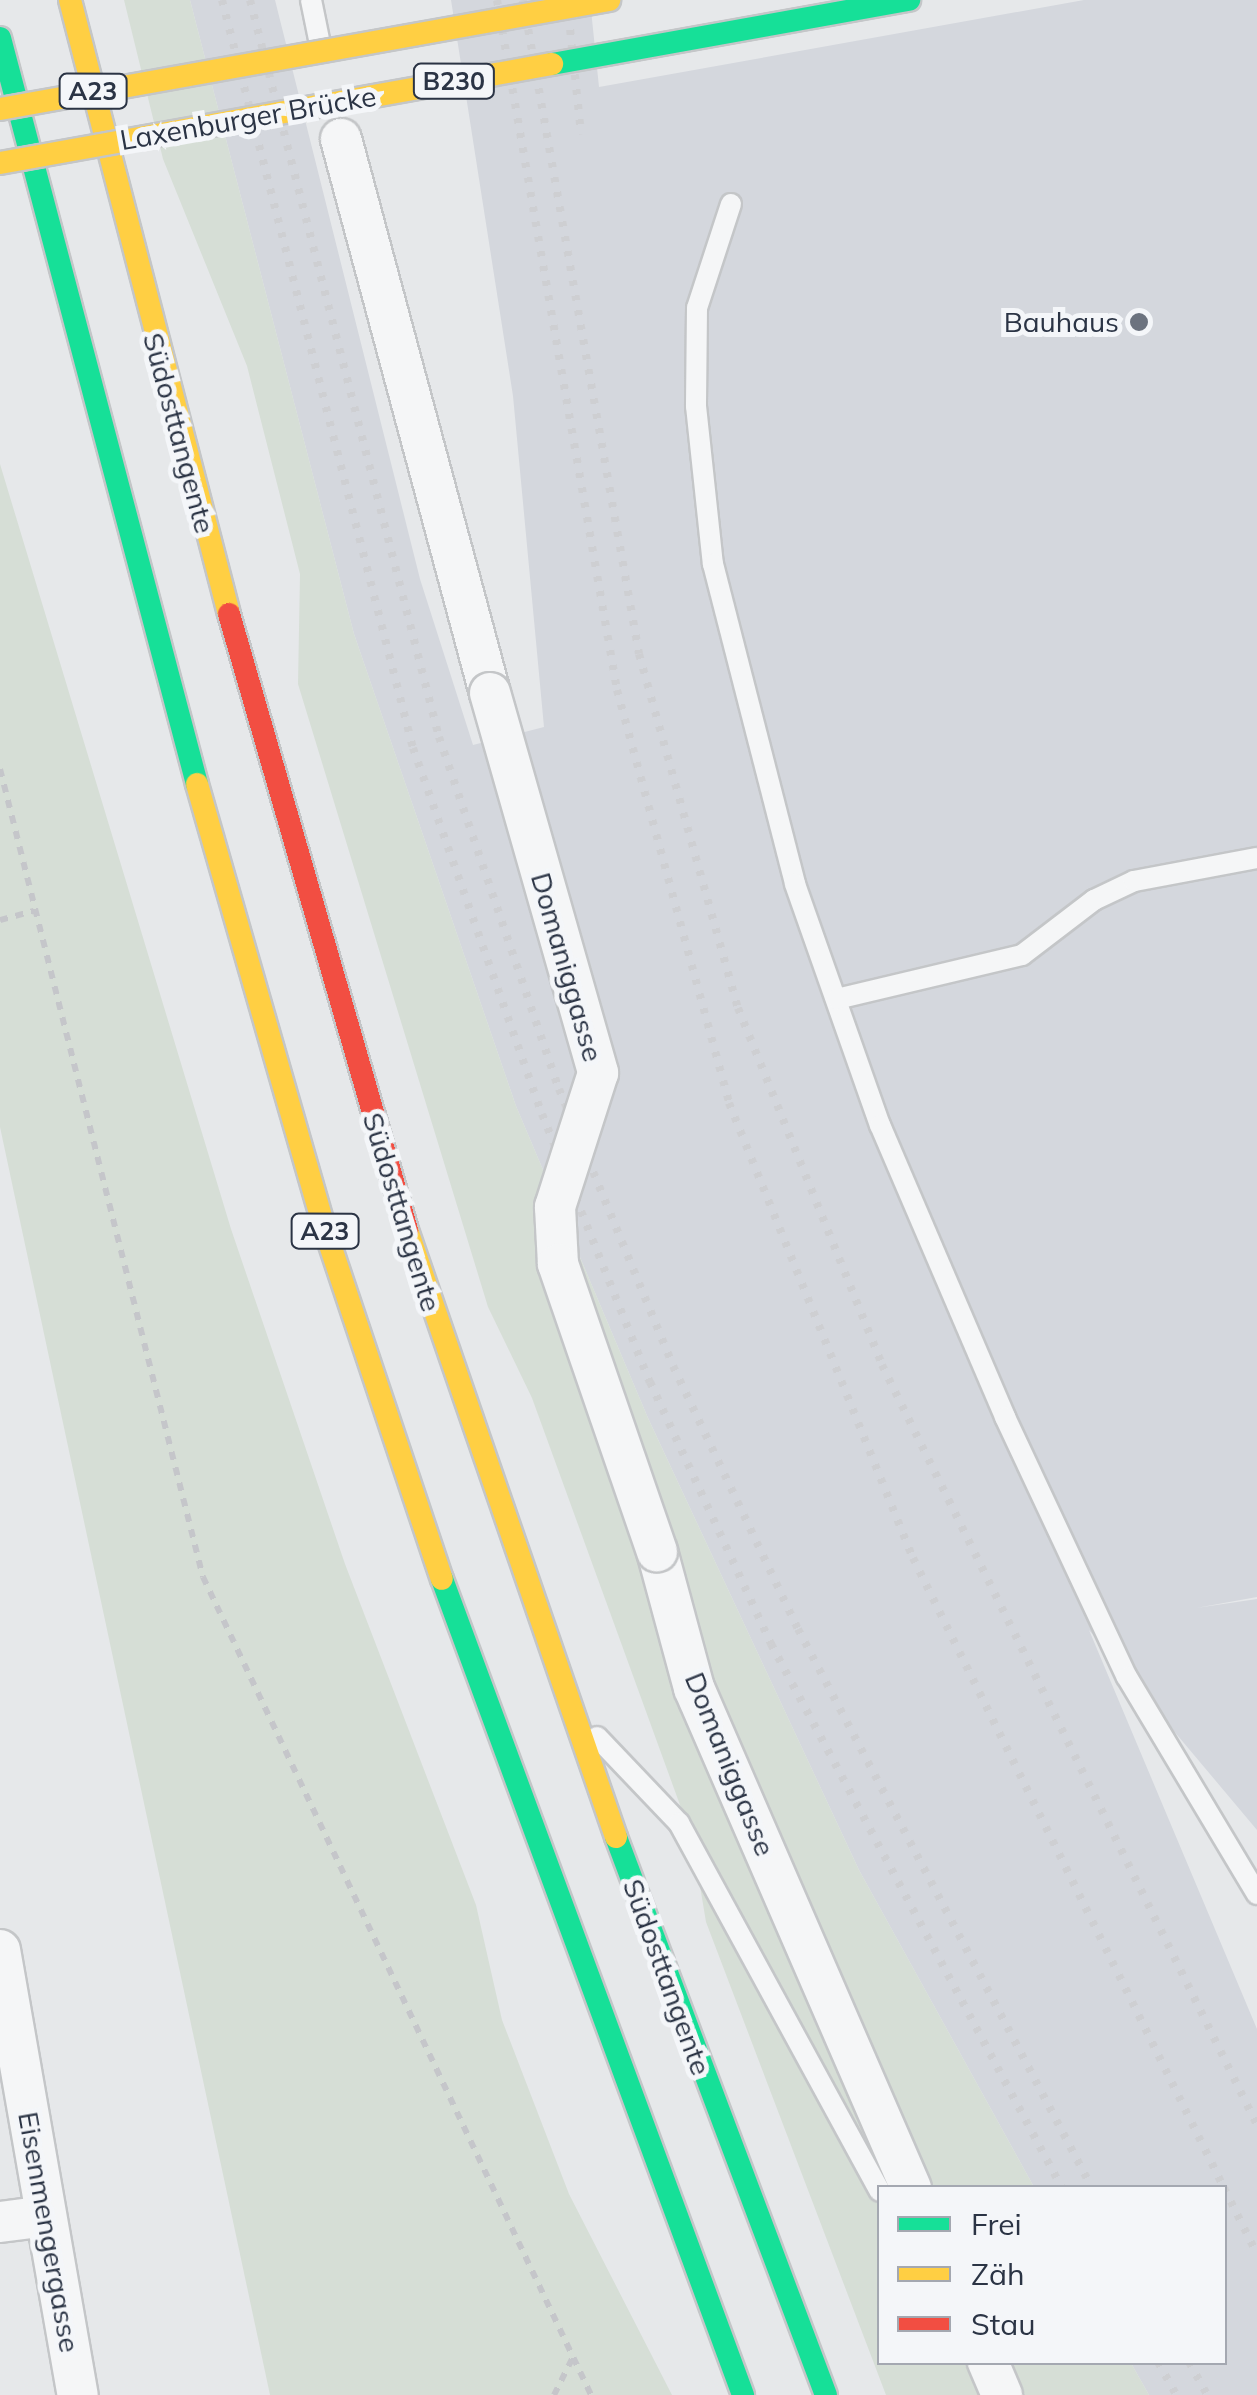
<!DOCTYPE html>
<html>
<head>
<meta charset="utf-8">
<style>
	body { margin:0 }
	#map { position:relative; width:1257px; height:2395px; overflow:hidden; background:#e6e8ea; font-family:Mulish,sans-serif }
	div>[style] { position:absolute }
	.built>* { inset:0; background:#d4d7dd }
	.green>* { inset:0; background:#d6ded6 }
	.path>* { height:6px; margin-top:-3px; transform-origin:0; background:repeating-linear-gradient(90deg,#c5c6ca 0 8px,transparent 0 16px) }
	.roads { filter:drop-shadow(2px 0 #c4c6c8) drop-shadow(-2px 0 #c4c6c8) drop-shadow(0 2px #c4c6c8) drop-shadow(0 -2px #c4c6c8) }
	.lane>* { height:20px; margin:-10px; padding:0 10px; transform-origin:10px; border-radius:10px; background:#f5f6f7 }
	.street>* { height:40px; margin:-20px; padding:0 20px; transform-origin:20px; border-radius:20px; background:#f5f6f7 }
	.fast>* { height:22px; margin:-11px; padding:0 11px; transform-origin:11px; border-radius:11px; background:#16e098 }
	.slow>* { height:22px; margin:-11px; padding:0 11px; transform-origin:11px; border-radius:11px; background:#ffcf43 }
	.jam>* { height:22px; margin:-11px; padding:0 11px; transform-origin:11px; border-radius:11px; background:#f24e42 }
	.rail>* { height:8px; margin-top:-4px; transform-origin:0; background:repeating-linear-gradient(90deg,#cecfd2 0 5px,transparent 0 15px) }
	.bridges { filter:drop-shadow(2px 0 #c4c6c8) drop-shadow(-2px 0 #c4c6c8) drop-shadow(0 2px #c4c6c8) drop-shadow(0 -2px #c4c6c8) }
	.street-bridge>* { height:40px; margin:-20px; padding:0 20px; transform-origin:20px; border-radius:20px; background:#f5f6f7 }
	.fast-bridge>* { height:22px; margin:-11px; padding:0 11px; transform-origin:11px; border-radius:11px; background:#16e098 }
	.slow-bridge>* { height:22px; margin:-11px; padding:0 11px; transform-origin:11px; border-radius:11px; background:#ffcf43 }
	.dots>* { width:28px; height:28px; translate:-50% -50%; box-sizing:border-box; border:5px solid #f4f6f9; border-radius:50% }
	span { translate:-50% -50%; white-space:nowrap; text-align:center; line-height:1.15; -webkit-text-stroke:10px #f4f6f9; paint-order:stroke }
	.shield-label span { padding:2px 8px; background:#f4f6f9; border:2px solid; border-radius:8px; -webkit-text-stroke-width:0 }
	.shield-label { font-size:25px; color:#2b3445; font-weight:700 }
	.street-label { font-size:28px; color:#2b3445 }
	.poi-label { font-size:28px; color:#2b3445 }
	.right { translate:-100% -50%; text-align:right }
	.legend { position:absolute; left:877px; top:2185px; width:350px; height:180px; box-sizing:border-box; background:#f4f6f9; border:2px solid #a4a8b1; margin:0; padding:12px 18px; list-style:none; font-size:30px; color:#2b3445 }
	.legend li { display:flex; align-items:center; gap:20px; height:50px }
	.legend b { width:50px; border:2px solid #a4a8b1 }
</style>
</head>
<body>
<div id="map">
	<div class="built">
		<div style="clip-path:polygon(190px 0,275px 0,420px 579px,473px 745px,544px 727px,513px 396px,451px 0,590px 0,599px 87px,1084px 0,1257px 0,1257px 1597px,1196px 1608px,1257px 1599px,1257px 1830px,1089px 1630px,1257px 2029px,1257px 2395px,1149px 2395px,1131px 2363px,1224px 2362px,1224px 2188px,1034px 2187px,859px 1870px,648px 1418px,516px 1106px,354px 634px)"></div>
	</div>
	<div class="green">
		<div style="clip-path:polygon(124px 0,190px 0,354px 634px,516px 1106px,648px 1418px,859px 1870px,1034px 2187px,880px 2188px,880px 2362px,1131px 2363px,1149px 2395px,886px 2395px,706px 1922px,692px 1838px,532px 1398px,488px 1307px,298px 684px,300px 574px,247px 366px,163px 159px)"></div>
		<div style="clip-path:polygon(0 464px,231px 1229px,345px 1564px,476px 1905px,502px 2020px,569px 2194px,672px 2395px,270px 2395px,0 1127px)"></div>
	</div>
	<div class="path">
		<div style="left:0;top:769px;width:833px;rotate:75.9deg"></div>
		<div style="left:203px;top:1577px;width:905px;rotate:64.62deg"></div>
		<div style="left:0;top:920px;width:35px;rotate:-15deg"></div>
		<div style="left:554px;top:2395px;width:42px;rotate:-63.4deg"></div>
	</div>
	<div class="roads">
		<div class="lane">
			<div style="left:311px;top:0;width:50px;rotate:78.5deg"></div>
			<div style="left:731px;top:204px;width:109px;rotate:108.1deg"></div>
			<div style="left:697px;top:308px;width:98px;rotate:90.6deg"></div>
			<div style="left:696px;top:406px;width:159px;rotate:83.9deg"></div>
			<div style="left:713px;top:564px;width:330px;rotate:75.6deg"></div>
			<div style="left:795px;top:884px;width:256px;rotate:70.6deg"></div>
			<div style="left:880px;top:1125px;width:318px;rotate:66.8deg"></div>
			<div style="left:1005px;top:1417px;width:287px;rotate:64.9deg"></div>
			<div style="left:1127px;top:1677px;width:253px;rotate:59.1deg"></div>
			<div style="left:837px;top:999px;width:190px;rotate:-13.4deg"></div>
			<div style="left:1022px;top:955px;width:91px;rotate:-37.4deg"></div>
			<div style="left:1094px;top:900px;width:44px;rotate:-25.4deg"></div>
			<div style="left:1134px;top:881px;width:125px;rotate:-10.6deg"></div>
			<div style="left:597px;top:1737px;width:119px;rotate:46.4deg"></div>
			<div style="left:679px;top:1823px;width:419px;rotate:61.4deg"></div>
		</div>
		<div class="street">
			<div style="left:341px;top:139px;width:574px;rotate:74.95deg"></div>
			<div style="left:657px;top:1551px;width:142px;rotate:74.9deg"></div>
			<div style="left:694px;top:1688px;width:545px;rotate:66.54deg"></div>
			<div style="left:0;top:1950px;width:452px;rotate:80.1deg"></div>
			<div style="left:0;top:2222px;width:46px;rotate:-7.4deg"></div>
			<div style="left:988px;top:2362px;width:36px;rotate:67deg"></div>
		</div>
		<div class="fast">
			<div style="left:0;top:38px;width:772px;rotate:75.21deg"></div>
			<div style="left:442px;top:1579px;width:870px;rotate:69.75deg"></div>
			<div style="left:616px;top:1837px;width:596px;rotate:69.38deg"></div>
		</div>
		<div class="slow">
			<div style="left:70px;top:0;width:634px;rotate:75.48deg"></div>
			<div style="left:197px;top:784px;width:461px;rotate:74deg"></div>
			<div style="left:324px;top:1227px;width:371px;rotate:71.5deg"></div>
			<div style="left:407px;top:1230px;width:642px;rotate:71deg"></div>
		</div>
		<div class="jam">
			<div style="left:229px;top:614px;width:641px;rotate:73.88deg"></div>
		</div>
	</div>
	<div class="rail">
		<div style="left:222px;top:0;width:772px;rotate:75.68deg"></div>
		<div style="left:413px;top:748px;width:388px;rotate:70.6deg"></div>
		<div style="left:542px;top:1114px;width:289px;rotate:68.1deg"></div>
		<div style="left:650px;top:1382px;width:289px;rotate:65.2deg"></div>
		<div style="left:771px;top:1644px;width:617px;rotate:61.86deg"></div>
		<div style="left:250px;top:0;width:761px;rotate:75.62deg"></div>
		<div style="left:439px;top:737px;width:372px;rotate:71.2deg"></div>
		<div style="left:559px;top:1089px;width:300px;rotate:67.6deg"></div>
		<div style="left:673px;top:1366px;width:291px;rotate:64.6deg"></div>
		<div style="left:798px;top:1629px;width:632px;rotate:62.26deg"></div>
		<div style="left:497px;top:0;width:700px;rotate:80.13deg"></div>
		<div style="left:617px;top:690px;width:428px;rotate:74.8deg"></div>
		<div style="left:729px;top:1103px;width:491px;rotate:68deg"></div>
		<div style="left:913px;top:1558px;width:703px;rotate:63.73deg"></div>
		<div style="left:523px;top:0;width:664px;rotate:79.94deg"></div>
		<div style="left:639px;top:654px;width:368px;rotate:74.4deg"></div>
		<div style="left:738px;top:1008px;width:385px;rotate:68deg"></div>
		<div style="left:882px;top:1365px;width:847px;rotate:63.74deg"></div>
		<div style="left:567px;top:0;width:135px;rotate:84deg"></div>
		<div style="left:1224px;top:2188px;width:74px;rotate:63.4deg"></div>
		<div style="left:1158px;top:2362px;width:38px;rotate:61deg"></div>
		<div style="left:1189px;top:2362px;width:38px;rotate:61deg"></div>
	</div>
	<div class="bridges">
		<div class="street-bridge">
			<div style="left:490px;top:693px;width:395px;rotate:74.1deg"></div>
			<div style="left:598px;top:1073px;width:141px;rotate:107.8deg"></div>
			<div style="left:555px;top:1207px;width:57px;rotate:87deg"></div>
			<div style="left:558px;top:1264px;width:304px;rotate:71deg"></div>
		</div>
		<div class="fast-bridge">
			<div style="left:552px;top:64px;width:363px;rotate:-10.2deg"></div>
		</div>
		<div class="slow-bridge">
			<div style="left:0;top:109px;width:619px;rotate:-10.15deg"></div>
			<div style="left:0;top:163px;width:561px;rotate:-10.17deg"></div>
		</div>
	</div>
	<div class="dots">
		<div style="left:1139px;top:322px;background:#6c737f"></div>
	</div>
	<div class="shield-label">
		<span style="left:454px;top:81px">B230</span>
		<span style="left:93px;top:91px">A23</span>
		<span style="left:325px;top:1231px">A23</span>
	</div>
	<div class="street-label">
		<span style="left:248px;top:118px;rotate:-10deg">Laxenburger Brücke</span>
		<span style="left:179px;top:433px;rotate:75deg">Südosttangente</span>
		<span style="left:567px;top:967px;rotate:74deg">Domaniggasse</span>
		<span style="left:402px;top:1212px;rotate:73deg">Südosttangente</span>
		<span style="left:730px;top:1764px;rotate:68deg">Domaniggasse</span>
		<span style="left:667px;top:1977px;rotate:70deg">Südosttangente</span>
		<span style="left:49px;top:2232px;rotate:80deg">Eisenmengergasse</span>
	</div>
	<div class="poi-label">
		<span class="right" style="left:1119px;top:322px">Bauhaus</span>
	</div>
	<ul class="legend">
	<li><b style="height:12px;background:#16e098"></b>Frei</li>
	<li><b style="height:12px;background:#ffcf43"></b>Zäh</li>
	<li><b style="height:12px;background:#f24e42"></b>Stau</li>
	</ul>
</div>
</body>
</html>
